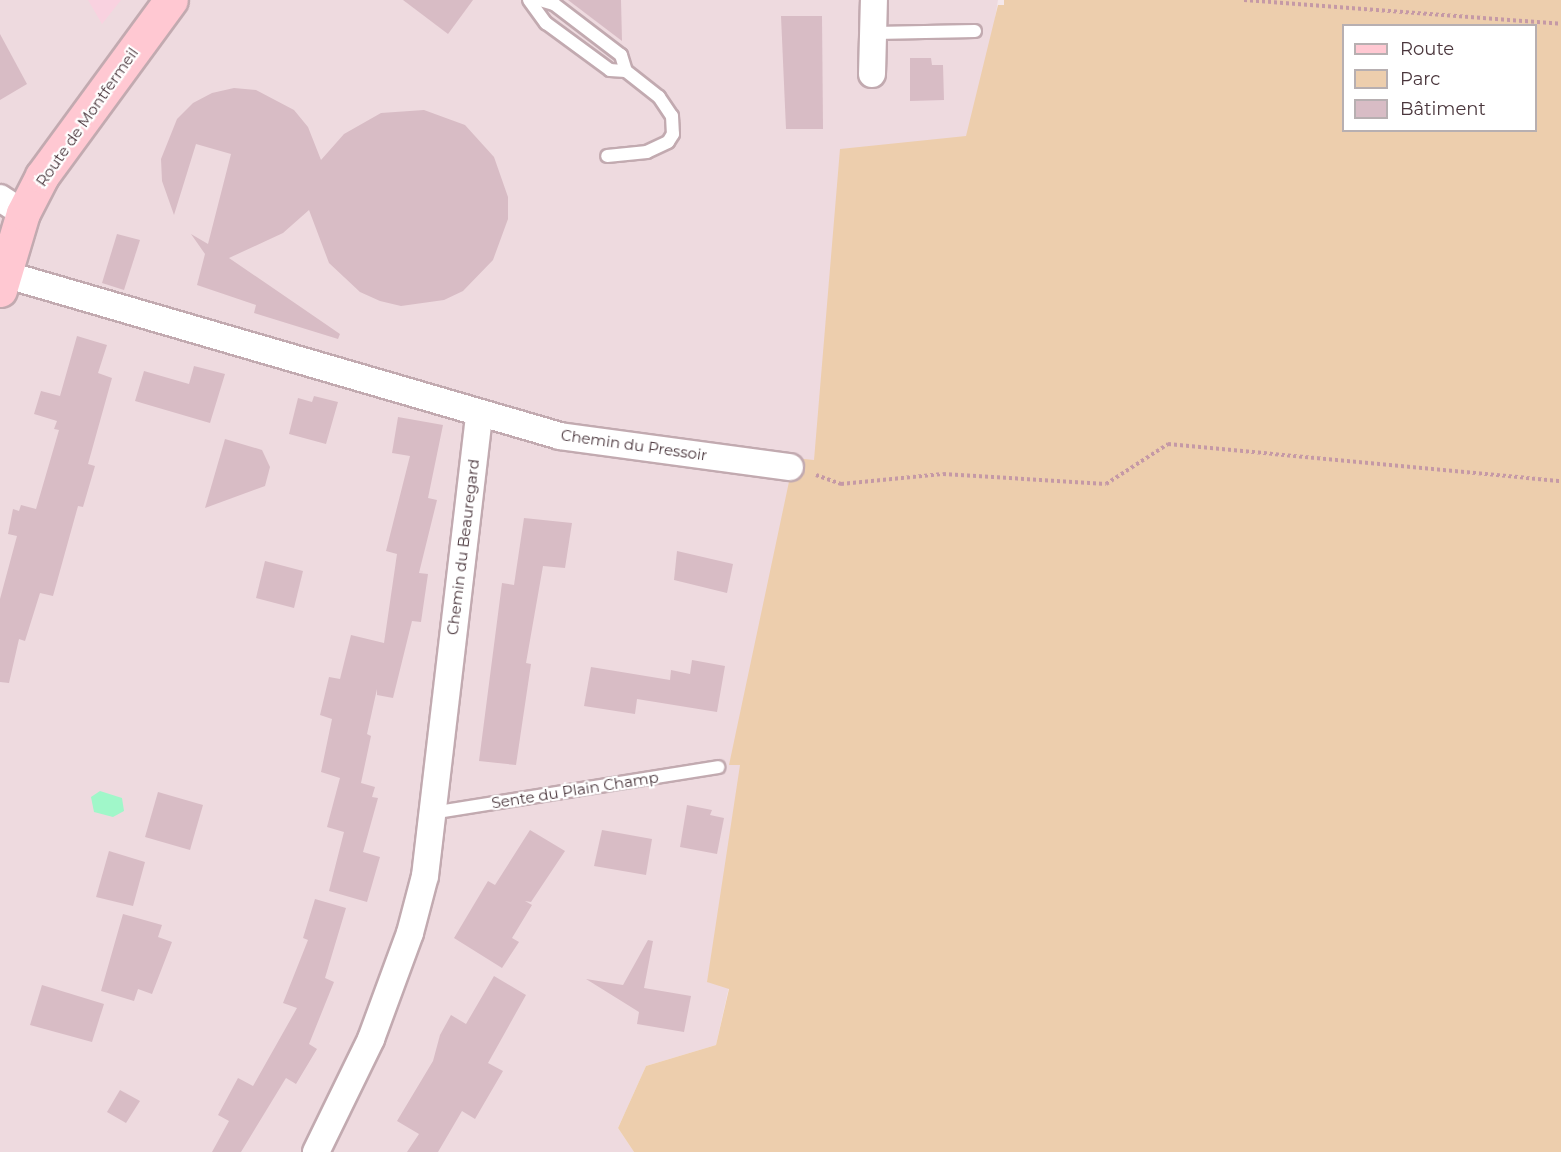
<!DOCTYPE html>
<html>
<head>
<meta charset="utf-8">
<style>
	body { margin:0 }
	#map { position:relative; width:1561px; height:1152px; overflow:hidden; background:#f5e8eb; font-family:Montserrat,sans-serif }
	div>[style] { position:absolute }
	.residential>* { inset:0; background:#eedadf }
	.commercial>* { inset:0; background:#f9d2e0 }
	.green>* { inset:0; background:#edcead }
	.water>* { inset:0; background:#a0f7c9 }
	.building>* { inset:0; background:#d8bcc5 }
	.path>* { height:4px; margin-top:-2px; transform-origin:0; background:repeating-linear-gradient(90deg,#c599a6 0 3px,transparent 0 6px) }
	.roads { filter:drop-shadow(2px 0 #c2aab0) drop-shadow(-2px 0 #c2aab0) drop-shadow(0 2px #c2aab0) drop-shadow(0 -2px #c2aab0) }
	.service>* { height:12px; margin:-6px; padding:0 6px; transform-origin:6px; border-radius:6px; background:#fff }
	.minor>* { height:26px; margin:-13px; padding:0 13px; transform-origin:13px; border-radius:13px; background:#fff }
	.secondary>* { height:33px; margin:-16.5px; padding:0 16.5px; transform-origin:16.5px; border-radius:16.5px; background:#ffc8d2 }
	span { translate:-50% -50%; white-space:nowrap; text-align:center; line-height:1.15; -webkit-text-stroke:4.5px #fff; paint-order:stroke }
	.street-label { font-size:15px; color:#4a363c }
	.legend { position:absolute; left:1342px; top:24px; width:195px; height:108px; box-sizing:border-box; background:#fff; border:2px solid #b7afb1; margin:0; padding:8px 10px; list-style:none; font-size:18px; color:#4a363c }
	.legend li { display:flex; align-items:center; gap:12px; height:30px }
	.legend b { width:30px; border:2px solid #b7afb1 }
</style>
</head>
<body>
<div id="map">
	<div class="residential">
		<div style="clip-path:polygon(0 0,998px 0,967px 191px,783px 745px,716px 1045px,646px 1066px,618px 1128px,634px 1152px,0 1152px)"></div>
	</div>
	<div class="commercial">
		<div style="clip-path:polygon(88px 0,121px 0,102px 24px)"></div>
	</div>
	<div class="green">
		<div style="clip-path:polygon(evenodd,1004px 0,1561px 0,1561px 1152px,634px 1152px,618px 1128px,646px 1066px,716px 1045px,729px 989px,707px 982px,740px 765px,729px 765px,794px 458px,814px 460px,840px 149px,966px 136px,998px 5px,1004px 5px,1004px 0,1344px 26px,1536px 26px,1536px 130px,1344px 130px,1344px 26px)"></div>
	</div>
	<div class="water">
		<div style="clip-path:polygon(100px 791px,122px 798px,124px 811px,113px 817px,94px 812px,91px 797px)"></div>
	</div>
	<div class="building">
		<div style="clip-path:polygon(403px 0,473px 0,448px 34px)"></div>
		<div style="clip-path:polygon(568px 0,621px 0,622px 41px)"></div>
		<div style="clip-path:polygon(781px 16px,822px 16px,823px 129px,786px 129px)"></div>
		<div style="clip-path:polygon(0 34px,27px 84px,0 100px)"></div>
		<div style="clip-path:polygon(910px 58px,931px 58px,932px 65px,943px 65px,944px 100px,910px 101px)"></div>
		<div style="clip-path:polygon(234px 88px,256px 90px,294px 110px,308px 127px,321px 160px,344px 134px,381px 113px,424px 110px,465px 125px,494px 157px,508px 197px,508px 219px,493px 260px,463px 291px,444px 300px,401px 306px,380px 301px,360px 292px,329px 263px,309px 210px,283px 233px,229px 258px,340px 334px,338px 339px,254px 313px,256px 305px,197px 285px,205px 254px,191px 234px,208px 244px,231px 154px,196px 144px,174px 215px,162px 181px,161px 159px,177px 119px,193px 103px,212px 93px)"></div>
		<div style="clip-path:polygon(117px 234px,140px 240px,124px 290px,102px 283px)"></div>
		<div style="clip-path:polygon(77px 336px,107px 345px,98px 373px,112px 378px,88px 464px,95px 466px,83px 507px,78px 506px,53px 596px,40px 593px,25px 641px,19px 639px,9px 683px,0 682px,0 599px,17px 536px,8px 534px,13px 509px,19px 511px,21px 505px,36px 509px,59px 430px,54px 429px,57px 421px,34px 414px,41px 391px,60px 396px)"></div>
		<div style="clip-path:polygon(194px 366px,225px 374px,210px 423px,135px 401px,144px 371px,189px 384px)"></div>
		<div style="clip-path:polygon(314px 396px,338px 402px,326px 444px,289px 434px,298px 398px,312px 402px)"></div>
		<div style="clip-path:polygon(398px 417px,443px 425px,428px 498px,437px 500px,419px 573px,428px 574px,421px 622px,412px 621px,393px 698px,377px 695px,377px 689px,367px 734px,371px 736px,361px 783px,375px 787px,372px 797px,378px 798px,363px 852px,380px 857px,367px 902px,329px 891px,344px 832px,327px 827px,340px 778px,321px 772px,332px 719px,320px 715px,329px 677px,340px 679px,351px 635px,384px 643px,397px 554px,386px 551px,410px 456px,392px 453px)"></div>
		<div style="clip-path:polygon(225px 439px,262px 450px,270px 467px,265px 486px,205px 508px)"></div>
		<div style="clip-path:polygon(524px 518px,572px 523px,565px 568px,543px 566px,526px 663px,531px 664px,516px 765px,479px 761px,502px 583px,514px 585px)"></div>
		<div style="clip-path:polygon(677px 551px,733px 564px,727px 593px,674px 580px)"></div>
		<div style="clip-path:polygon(265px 561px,303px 571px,294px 608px,256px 598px)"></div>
		<div style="clip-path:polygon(692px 660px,725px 666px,717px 712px,637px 699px,635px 714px,584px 706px,591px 667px,670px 680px,671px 670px,690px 674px)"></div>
		<div style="clip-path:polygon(158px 792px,203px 805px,190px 850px,145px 837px)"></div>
		<div style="clip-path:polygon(687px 805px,712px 810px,710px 815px,724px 818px,717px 854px,680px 847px)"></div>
		<div style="clip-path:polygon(530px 830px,565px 851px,531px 902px,525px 901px,532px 905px,512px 938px,519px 942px,502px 968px,454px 938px,488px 881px,495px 885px)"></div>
		<div style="clip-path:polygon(602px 830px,652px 839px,646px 875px,594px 866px)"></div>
		<div style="clip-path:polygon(109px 851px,145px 862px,133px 906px,96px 897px)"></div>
		<div style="clip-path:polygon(315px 899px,346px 908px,325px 978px,334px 982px,309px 1044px,317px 1049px,296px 1084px,286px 1078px,241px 1152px,212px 1152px,229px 1121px,218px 1115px,238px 1078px,253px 1086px,297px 1008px,283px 1003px,308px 940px,303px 938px)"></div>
		<div style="clip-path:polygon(123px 914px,162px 925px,158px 937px,172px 942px,152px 994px,138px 989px,134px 1001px,101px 991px)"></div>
		<div style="clip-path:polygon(648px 940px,653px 941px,644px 988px,691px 996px,684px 1032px,637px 1024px,639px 1012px,586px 979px,623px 985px)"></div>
		<div style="clip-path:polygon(494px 976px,526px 995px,488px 1063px,503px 1071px,475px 1119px,462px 1111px,438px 1152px,407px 1152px,419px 1134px,397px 1121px,433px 1061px,440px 1035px,451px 1015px,466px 1024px)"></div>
		<div style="clip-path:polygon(42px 985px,104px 1004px,92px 1042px,30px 1025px)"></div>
		<div style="clip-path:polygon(120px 1090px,140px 1101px,126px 1123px,107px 1112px)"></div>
	</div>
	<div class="path">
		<div style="left:1244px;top:0;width:318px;rotate:4.3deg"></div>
		<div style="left:816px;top:475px;width:27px;rotate:20deg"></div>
		<div style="left:841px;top:484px;width:102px;rotate:-5.6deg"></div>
		<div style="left:943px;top:474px;width:163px;rotate:3.5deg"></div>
		<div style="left:1106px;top:484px;width:74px;rotate:-32.8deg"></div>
		<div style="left:1168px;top:444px;width:395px;rotate:5.4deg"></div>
	</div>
	<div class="roads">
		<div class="service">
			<div style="left:529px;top:0;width:29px;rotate:54deg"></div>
			<div style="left:546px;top:23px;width:79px;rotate:36.3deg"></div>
			<div style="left:610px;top:70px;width:16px;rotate:4deg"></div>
			<div style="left:626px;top:71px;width:42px;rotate:38.2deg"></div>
			<div style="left:659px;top:97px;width:23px;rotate:56deg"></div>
			<div style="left:672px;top:116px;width:18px;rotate:87deg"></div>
			<div style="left:673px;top:134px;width:9px;rotate:122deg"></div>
			<div style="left:668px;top:142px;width:23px;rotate:155deg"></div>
			<div style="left:647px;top:152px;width:40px;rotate:174.3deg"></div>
			<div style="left:540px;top:0;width:15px;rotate:16deg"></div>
			<div style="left:554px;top:4px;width:84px;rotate:37.3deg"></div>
			<div style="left:621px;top:55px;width:17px;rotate:73deg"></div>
			<div style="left:875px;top:33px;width:100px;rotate:-1.1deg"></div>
			<div style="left:432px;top:813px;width:290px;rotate:-9.1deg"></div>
		</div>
		<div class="minor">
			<div style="left:872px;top:74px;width:74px;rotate:-88.5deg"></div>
			<div style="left:0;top:198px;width:27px;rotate:33deg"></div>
			<div style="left:4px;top:274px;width:579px;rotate:16.24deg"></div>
			<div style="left:560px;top:436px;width:232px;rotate:7.7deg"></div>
			<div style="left:316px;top:1152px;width:126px;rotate:-64deg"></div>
			<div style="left:371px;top:1039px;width:113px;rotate:-69.8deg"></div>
			<div style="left:410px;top:933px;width:59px;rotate:-75.3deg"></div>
			<div style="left:425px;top:876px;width:466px;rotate:-83.3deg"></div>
		</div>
		<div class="secondary">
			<div style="left:0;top:290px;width:80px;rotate:-73.4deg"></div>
			<div style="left:23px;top:213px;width:42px;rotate:-62.8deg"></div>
			<div style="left:42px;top:176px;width:218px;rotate:-53.8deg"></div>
		</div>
	</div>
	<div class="street-label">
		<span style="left:87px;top:117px;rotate:-55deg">Route de Montfermeil</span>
		<span style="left:634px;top:445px;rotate:8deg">Chemin du Pressoir</span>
		<span style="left:463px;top:547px;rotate:-83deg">Chemin du Beauregard</span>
		<span style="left:575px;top:790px;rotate:-9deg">Sente du Plain Champ</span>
	</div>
	<ul class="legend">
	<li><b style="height:8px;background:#ffc8d2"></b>Route</li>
	<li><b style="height:16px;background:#edcead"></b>Parc</li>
	<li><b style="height:16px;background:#d8bcc5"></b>Bâtiment</li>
	</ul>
</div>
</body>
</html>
